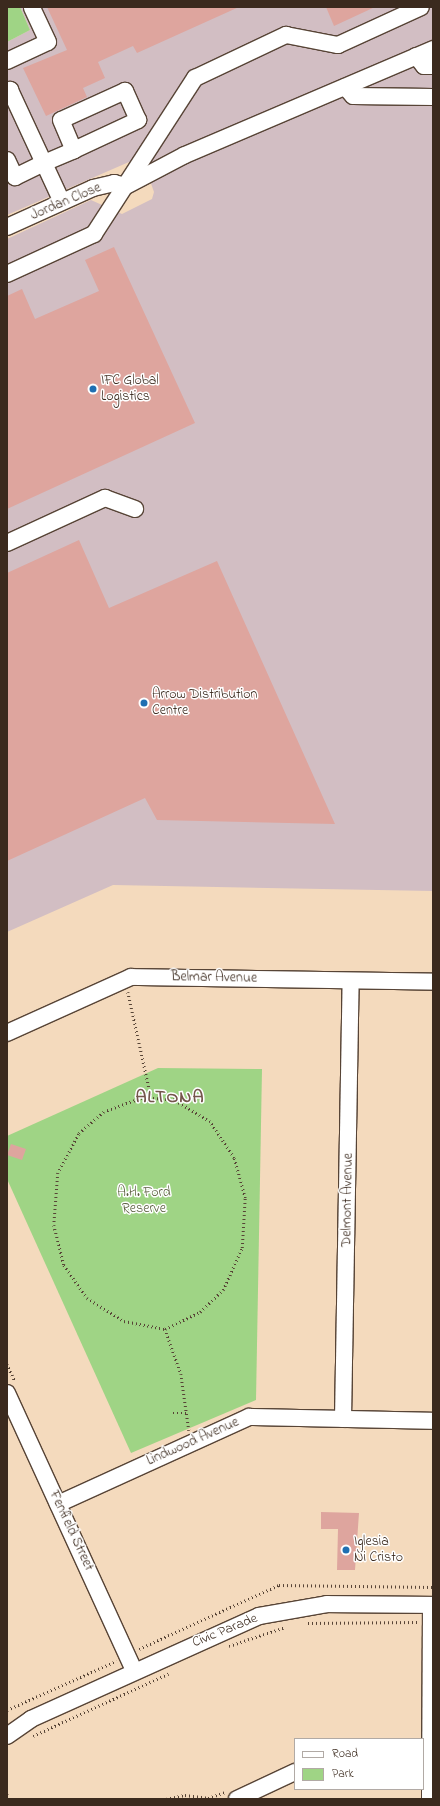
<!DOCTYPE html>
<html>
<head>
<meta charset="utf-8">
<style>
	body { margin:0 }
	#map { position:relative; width:440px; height:1806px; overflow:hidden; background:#f4dabd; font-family:"Indie Flower",sans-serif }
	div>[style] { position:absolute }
	.industrial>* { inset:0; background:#d2bec3 }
	.green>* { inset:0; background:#9fd485 }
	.building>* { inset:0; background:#dea59e }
	.path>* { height:2.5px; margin-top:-1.25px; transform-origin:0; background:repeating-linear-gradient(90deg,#574436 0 1px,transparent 0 4px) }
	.roads { filter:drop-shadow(1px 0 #574436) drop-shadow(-1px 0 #574436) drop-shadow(0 1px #574436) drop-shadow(0 -1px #574436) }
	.minor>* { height:16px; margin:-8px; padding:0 8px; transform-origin:8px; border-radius:8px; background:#fff }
	.dots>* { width:11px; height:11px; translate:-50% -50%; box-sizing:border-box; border:2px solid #fff; border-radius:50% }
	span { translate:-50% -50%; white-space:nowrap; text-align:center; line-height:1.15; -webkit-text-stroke:3px #fff; paint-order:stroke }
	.street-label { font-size:14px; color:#3b2a1e }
	.poi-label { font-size:14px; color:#3b2a1e }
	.left { translate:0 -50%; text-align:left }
	.park-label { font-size:14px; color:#595d3d }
	.district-label { font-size:18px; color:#74554b; font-weight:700; letter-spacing:1px }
	.frame { position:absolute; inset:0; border:8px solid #3b2a1e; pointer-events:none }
	.legend { position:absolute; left:294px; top:1738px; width:130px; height:52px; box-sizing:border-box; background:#fff; border:1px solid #b1aaa5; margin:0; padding:5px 7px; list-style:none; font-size:12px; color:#3b2a1e }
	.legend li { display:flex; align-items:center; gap:8px; height:20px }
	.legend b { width:20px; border:1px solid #b1aaa5 }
</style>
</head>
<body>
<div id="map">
	<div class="industrial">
		<div style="clip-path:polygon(20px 7px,433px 7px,433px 891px,113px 885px,7px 932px,7px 239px,91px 200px,122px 214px,152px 199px,154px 192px,148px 175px,136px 163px,129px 162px,7px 215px,7px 42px,30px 30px)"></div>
	</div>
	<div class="green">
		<div style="clip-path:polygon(7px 7px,20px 7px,30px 30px,7px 42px)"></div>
		<div style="clip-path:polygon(158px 1068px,262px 1069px,256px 1400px,131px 1453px,7px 1179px,7px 1136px)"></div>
	</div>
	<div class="building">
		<div style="clip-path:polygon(47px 7px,239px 7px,137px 53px,133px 46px,98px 62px,105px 78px,83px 88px,87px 97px,46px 116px,23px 68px,67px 50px)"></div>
		<div style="clip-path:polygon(326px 7px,375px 7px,334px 26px)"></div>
		<div style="clip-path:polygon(114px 247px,195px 423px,7px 509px,7px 296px,22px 289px,35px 319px,99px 291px,85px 260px)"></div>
		<div style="clip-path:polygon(79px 540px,109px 608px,217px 561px,335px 824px,157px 820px,145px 798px,7px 861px,7px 573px)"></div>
		<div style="clip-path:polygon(11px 1144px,26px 1149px,22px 1160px,7px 1155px)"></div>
		<div style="clip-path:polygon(321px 1512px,359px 1513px,355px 1570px,337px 1570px,338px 1529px,321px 1529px)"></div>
	</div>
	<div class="path">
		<div style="left:128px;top:992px;width:107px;rotate:77.6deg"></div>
		<div style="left:165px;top:1329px;width:39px;rotate:-26deg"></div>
		<div style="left:200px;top:1312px;width:32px;rotate:-44deg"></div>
		<div style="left:223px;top:1290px;width:46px;rotate:-65.7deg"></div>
		<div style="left:242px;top:1248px;width:50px;rotate:-86.6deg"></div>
		<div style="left:245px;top:1198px;width:41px;rotate:-105.4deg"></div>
		<div style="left:234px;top:1158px;width:43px;rotate:-123.7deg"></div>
		<div style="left:210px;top:1122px;width:42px;rotate:-148.6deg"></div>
		<div style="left:174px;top:1100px;width:32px;rotate:-176deg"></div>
		<div style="left:142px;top:1098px;width:40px;rotate:159.8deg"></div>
		<div style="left:104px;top:1112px;width:33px;rotate:139deg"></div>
		<div style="left:79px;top:1134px;width:44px;rotate:118.3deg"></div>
		<div style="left:58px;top:1173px;width:52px;rotate:94.4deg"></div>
		<div style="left:54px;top:1225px;width:41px;rotate:76deg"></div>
		<div style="left:64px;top:1265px;width:40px;rotate:55.1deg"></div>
		<div style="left:87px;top:1298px;width:44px;rotate:31.9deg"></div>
		<div style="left:124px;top:1321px;width:42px;rotate:11deg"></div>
		<div style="left:165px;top:1329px;width:48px;rotate:70.4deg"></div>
		<div style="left:181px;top:1374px;width:57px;rotate:81.9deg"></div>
		<div style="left:7px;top:1364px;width:19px;rotate:65deg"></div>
		<div style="left:173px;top:1413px;width:14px"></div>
		<div style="left:308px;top:1623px;width:110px;rotate:-0.5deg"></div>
		<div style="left:229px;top:1646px;width:59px;rotate:-18.7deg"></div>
		<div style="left:139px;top:1649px;width:154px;rotate:-24.6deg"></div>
		<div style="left:279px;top:1585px;width:154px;rotate:0.7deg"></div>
		<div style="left:7px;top:1710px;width:120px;rotate:-24.2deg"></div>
		<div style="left:33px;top:1736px;width:149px;rotate:-24.7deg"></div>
		<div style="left:7px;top:1794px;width:5px;rotate:68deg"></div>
		<div style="left:166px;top:1799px;width:19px;rotate:-12deg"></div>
		<div style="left:185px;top:1795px;width:23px;rotate:7deg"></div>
		<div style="left:208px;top:1798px;width:18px;rotate:-19deg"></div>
	</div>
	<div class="roads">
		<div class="minor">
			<div style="left:416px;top:56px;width:13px;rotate:51deg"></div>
			<div style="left:424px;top:66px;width:9px"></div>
			<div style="left:7px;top:61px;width:45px;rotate:-24.9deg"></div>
			<div style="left:48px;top:42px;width:38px;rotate:-115deg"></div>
			<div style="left:345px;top:87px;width:12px;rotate:48deg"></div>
			<div style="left:353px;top:96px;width:80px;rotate:0.7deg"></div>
			<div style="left:7px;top:92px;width:4px;rotate:-34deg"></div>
			<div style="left:10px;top:90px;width:123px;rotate:65.1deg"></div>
			<div style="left:7px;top:160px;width:19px;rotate:65deg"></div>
			<div style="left:15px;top:177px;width:32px;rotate:-26deg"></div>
			<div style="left:44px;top:163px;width:33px;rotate:-23deg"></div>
			<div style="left:74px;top:150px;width:71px;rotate:-25.1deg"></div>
			<div style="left:138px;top:120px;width:32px;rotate:-114deg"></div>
			<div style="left:125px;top:91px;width:70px;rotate:155.6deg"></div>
			<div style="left:61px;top:120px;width:33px;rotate:67deg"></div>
			<div style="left:128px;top:185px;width:64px;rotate:-27.8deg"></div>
			<div style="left:185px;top:155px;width:270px;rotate:-23.1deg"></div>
			<div style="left:7px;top:227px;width:94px;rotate:-24.4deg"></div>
			<div style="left:93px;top:188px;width:22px;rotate:-13deg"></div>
			<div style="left:114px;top:183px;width:12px;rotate:14deg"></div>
			<div style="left:7px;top:274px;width:96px;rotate:-24.7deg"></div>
			<div style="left:94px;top:234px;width:186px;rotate:-57.1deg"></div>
			<div style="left:195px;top:78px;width:101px;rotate:-25.3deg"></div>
			<div style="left:286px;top:35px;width:53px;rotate:10.9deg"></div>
			<div style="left:338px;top:45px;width:91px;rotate:-24.6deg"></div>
			<div style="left:7px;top:543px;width:108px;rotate:-24.7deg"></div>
			<div style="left:105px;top:498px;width:32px;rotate:20deg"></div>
			<div style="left:7px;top:1033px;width:136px;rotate:-24.3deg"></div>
			<div style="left:131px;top:977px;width:302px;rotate:0.9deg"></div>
			<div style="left:7px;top:1393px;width:305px;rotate:65.4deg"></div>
			<div style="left:343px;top:1419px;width:438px;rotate:-89deg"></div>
			<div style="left:58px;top:1504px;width:210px;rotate:-24.5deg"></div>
			<div style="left:249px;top:1417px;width:184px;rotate:1.2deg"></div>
			<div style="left:7px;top:1736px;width:29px;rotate:-35deg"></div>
			<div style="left:31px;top:1719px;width:250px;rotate:-24.3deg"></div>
			<div style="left:259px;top:1616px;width:69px;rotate:-10deg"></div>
			<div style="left:327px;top:1604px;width:106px;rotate:0.5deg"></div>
			<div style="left:237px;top:1799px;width:64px;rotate:-25deg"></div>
			<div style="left:430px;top:1799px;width:194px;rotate:-89.7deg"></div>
		</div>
	</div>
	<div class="dots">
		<div style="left:93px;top:389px;background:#1f6fb2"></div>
		<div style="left:144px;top:703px;background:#1f6fb2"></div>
		<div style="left:346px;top:1550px;background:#1f6fb2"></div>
	</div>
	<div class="street-label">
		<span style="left:66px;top:202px;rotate:-23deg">Jordan Close</span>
		<span style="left:214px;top:978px;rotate:1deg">Belmar Avenue</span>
		<span style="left:348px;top:1200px;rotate:-89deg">Delmont Avenue</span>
		<span style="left:193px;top:1442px;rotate:-24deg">Lindwood Avenue</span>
		<span style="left:71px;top:1531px;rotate:65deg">Fenfield Street</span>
		<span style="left:225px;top:1631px;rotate:-22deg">Civic Parade</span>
	</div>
	<div class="poi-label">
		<span class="left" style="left:101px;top:389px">IFC Global<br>Logistics</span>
		<span class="left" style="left:152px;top:703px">Arrow Distribution<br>Centre</span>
		<span class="left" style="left:354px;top:1550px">Iglesia<br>Ni Cristo</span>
	</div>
	<div class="park-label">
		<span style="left:144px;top:1201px">A.H. Ford<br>Reserve</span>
	</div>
	<div class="district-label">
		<span style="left:170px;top:1098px">ALTONA</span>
	</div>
	<div class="frame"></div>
	<ul class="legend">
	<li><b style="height:5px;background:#fff"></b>Road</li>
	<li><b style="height:11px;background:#9fd485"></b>Park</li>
	</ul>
</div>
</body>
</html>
